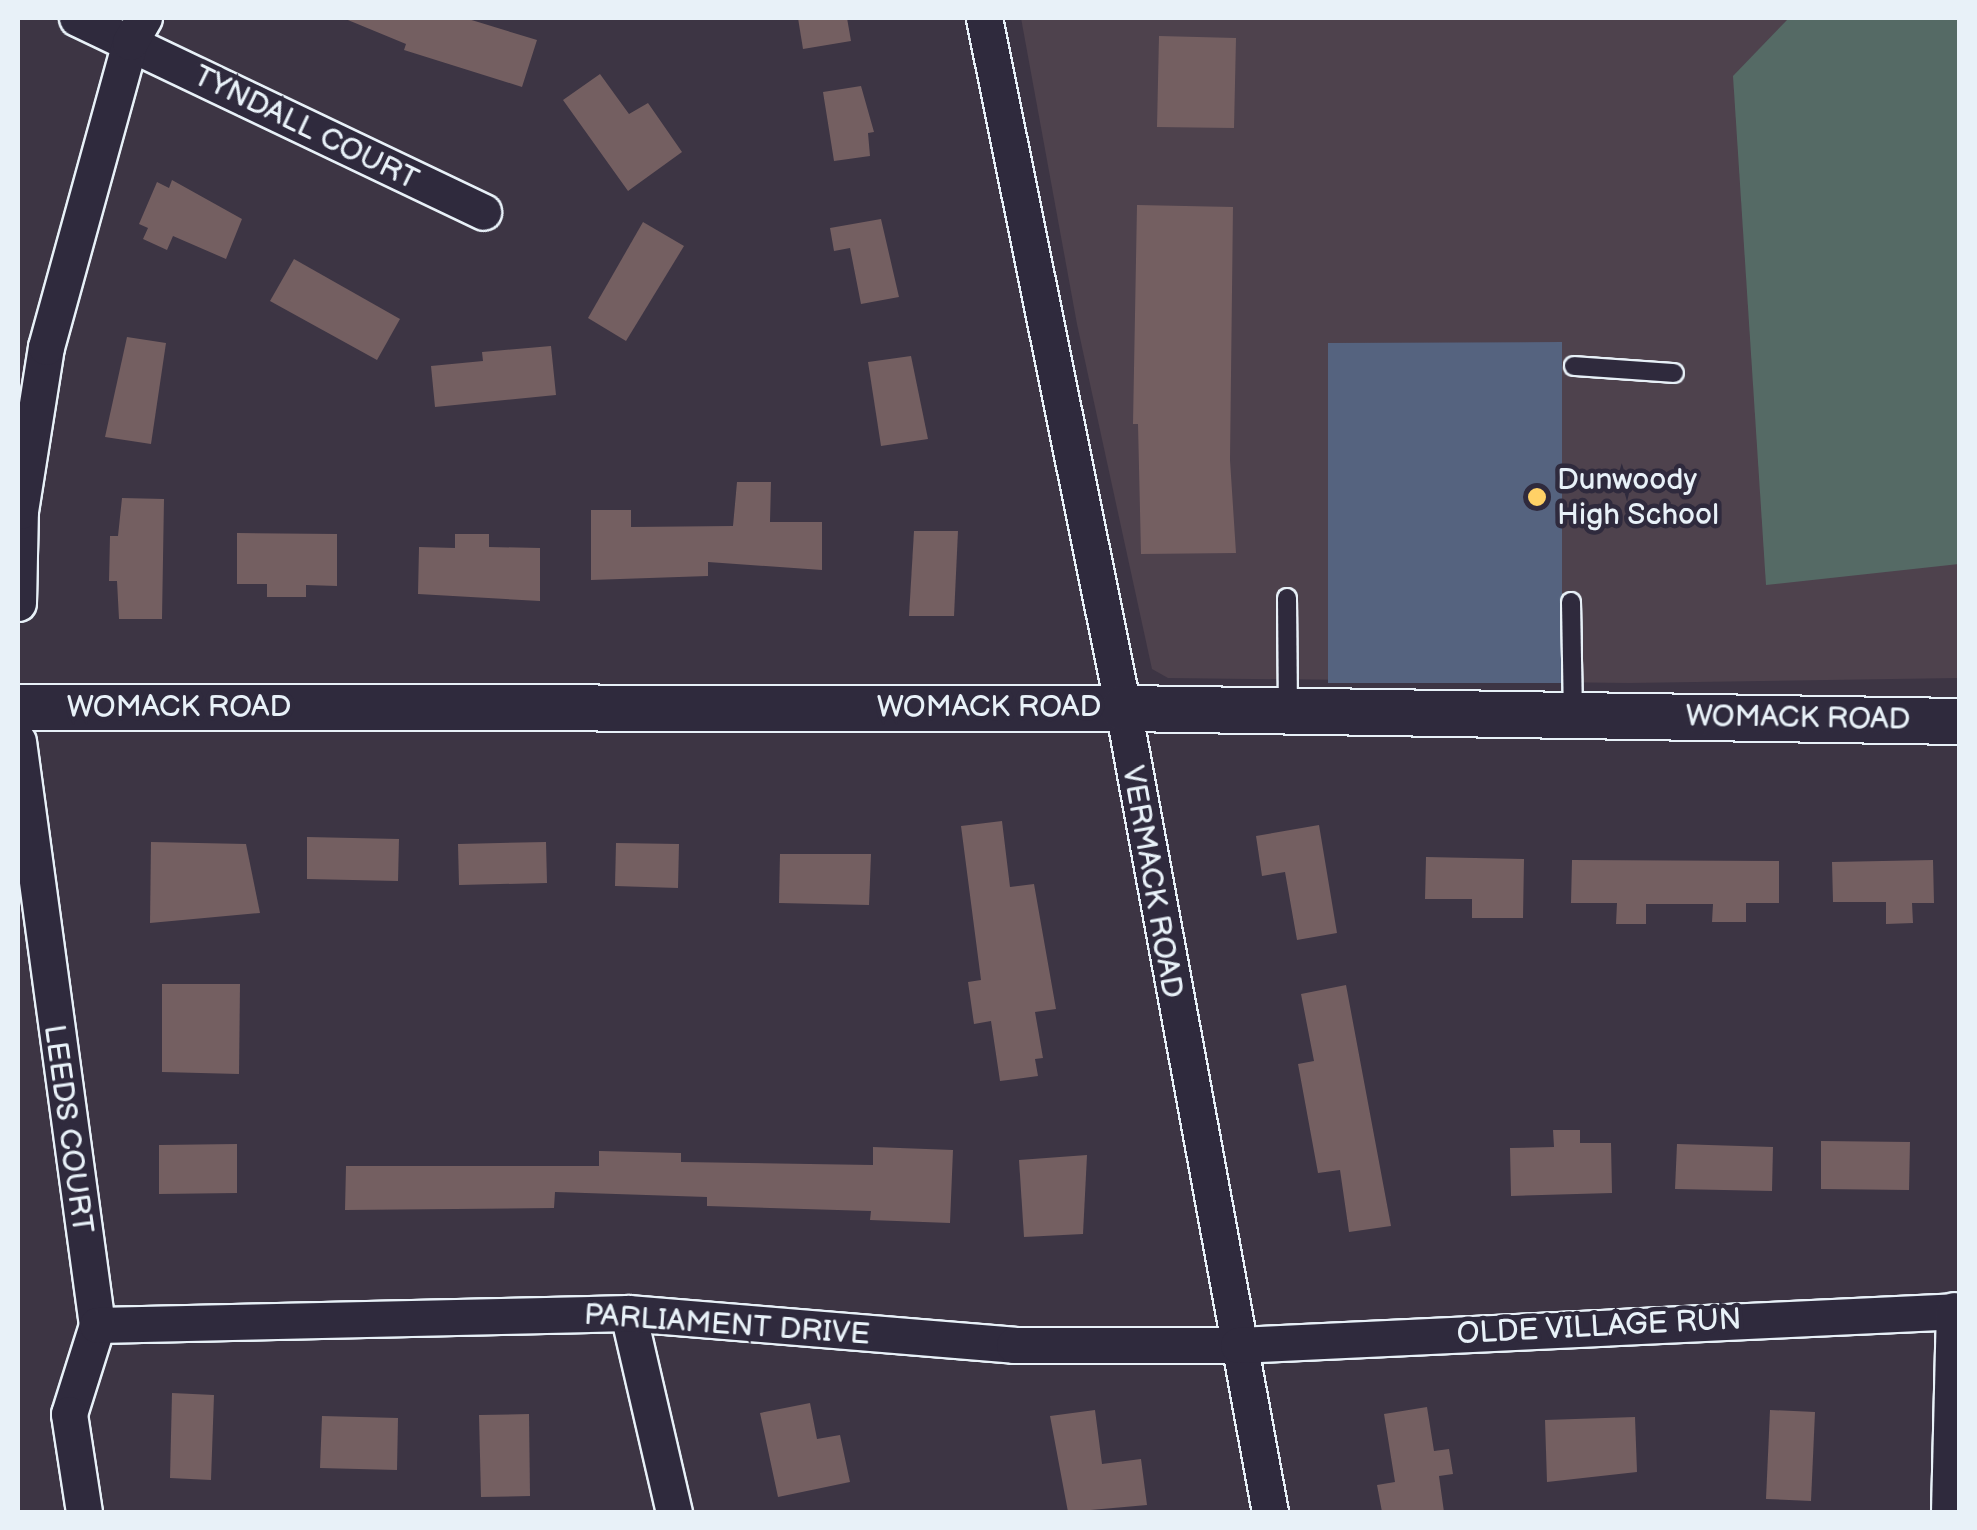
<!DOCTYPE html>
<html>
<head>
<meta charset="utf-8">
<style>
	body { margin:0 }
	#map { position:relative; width:1977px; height:1530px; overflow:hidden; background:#3d3544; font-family:"Balsamiq Sans",sans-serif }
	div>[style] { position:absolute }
	.built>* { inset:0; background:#4e424d }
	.green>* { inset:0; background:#556a65 }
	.water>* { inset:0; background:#55637f }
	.building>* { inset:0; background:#745f61 }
	.roads { filter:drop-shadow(2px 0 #e8f1f8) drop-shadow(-2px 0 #e8f1f8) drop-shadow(0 2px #e8f1f8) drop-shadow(0 -2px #e8f1f8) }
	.service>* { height:18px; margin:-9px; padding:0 9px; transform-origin:9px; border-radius:9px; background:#2f2a3d }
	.minor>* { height:35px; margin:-17.5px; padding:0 17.5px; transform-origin:17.5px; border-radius:17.5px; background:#2f2a3d }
	.tertiary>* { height:45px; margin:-22.5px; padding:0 22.5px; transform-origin:22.5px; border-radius:22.5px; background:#2f2a3d }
	.dots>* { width:28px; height:28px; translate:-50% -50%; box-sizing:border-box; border:5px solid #2f2a3d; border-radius:50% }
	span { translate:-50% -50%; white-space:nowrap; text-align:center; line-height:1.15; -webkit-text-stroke:9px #2f2a3d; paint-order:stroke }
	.street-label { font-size:30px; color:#e8f1f8 }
	.poi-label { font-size:30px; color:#e8f1f8 }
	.left { translate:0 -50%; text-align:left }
	.frame { position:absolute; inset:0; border:20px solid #e8f1f8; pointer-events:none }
</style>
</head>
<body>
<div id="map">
	<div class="built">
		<div style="clip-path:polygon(1021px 18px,1959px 18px,1959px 678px,1629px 683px,1168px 678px,1152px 669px,1077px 324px)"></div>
	</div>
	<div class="green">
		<div style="clip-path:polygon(1960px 18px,1959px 564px,1766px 585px,1733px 76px,1788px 19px)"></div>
	</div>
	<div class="water">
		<div style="clip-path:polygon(1562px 342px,1562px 683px,1328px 683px,1328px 343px)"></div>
	</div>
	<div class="building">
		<div style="clip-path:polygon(343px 18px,465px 18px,537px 40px,522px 87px,404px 50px,406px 44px)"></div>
		<div style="clip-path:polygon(798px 18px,847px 18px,851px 41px,803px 49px)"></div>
		<div style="clip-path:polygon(1159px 36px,1236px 38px,1234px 128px,1157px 127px)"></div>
		<div style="clip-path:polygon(600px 74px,629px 114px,648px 103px,682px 152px,628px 191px,563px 100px)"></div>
		<div style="clip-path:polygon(861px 86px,874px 132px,868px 133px,870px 156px,834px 161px,823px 92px)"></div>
		<div style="clip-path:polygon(172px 180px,242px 219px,226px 259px,173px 236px,167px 250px,143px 239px,148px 228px,139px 224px,157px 182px,169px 188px)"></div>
		<div style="clip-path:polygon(1137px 205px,1233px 207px,1230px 460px,1236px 553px,1141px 554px,1138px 424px,1133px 424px)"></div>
		<div style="clip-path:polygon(881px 219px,899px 297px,861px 304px,850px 248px,834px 251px,830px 228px)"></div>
		<div style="clip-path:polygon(643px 222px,684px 246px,626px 341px,588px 318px)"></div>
		<div style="clip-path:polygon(294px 259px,400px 319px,377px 360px,270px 301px)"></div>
		<div style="clip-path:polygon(127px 337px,166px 343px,151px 444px,105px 437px)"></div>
		<div style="clip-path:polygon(551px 346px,556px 395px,435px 407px,431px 366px,483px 361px,482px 352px)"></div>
		<div style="clip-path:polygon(911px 356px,928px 439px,881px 446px,868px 362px)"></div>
		<div style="clip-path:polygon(737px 482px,771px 482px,770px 522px,822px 522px,822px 570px,708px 562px,708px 576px,591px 580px,591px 510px,631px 510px,631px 527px,733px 526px)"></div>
		<div style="clip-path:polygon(122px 498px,164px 499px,162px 619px,119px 619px,117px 581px,109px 581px,110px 536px,118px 536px)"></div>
		<div style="clip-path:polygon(914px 531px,958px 531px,954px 616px,909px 616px)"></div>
		<div style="clip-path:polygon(237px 533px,337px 534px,337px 586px,306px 585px,306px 597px,267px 597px,267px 584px,237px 584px)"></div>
		<div style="clip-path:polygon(455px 534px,489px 534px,489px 547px,540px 548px,540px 601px,418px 594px,419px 547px,455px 548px)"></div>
		<div style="clip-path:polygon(1002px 821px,1010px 887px,1034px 884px,1056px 1009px,1035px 1012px,1043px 1058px,1035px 1059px,1038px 1076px,1000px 1081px,991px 1021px,974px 1024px,968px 982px,981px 980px,961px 826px)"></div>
		<div style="clip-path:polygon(1319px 825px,1337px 933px,1297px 940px,1285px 872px,1262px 876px,1256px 836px)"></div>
		<div style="clip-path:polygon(307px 837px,399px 839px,398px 881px,307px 879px)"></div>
		<div style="clip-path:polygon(151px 842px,246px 844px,260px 913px,150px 923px)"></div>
		<div style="clip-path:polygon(546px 842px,547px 883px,459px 885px,458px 844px)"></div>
		<div style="clip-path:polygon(616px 843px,679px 844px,678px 888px,615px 886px)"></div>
		<div style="clip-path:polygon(780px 854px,871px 854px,869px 905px,779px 903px)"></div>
		<div style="clip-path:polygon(1426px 857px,1524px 859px,1523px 918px,1472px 918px,1472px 899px,1425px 899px)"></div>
		<div style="clip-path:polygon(1572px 860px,1779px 861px,1779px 903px,1746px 903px,1746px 922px,1712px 922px,1713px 904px,1646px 904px,1646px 924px,1616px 924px,1617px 903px,1571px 903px)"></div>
		<div style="clip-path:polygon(1933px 860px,1934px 903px,1912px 903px,1913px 923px,1886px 924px,1886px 902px,1833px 902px,1832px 862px)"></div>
		<div style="clip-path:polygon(162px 984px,240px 984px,239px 1074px,162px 1072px)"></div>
		<div style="clip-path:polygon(1346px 985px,1391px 1226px,1349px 1232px,1340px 1170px,1318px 1173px,1298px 1064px,1314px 1061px,1301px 994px)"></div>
		<div style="clip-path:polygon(1553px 1130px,1580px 1130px,1580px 1143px,1611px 1143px,1612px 1193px,1511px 1196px,1510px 1148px,1554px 1147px)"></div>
		<div style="clip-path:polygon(1821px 1141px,1910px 1142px,1909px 1190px,1821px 1189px)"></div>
		<div style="clip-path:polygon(237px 1144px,237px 1193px,159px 1194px,159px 1145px)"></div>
		<div style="clip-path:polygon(1677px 1144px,1773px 1147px,1772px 1191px,1675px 1189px)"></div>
		<div style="clip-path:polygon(873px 1147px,953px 1150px,950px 1223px,870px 1220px,871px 1211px,707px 1206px,707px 1197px,555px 1192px,554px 1208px,345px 1210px,346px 1166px,599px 1166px,599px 1151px,681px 1153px,681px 1162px,873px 1165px)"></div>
		<div style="clip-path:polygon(1087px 1155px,1083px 1234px,1024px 1237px,1019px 1160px)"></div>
		<div style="clip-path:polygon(172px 1393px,214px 1395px,211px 1480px,170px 1478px)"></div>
		<div style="clip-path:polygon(810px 1403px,817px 1439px,840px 1435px,850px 1482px,778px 1497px,760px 1413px)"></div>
		<div style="clip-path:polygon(1427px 1407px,1434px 1451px,1449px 1449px,1453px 1474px,1439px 1476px,1444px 1512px,1382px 1512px,1377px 1485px,1395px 1482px,1384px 1414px)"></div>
		<div style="clip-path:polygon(1095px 1410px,1102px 1464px,1141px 1459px,1147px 1505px,1068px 1512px,1050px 1416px)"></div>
		<div style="clip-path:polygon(1770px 1410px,1815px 1412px,1811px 1501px,1766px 1499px)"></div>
		<div style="clip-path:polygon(529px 1414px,530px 1496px,481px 1497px,479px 1415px)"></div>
		<div style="clip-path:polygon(322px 1416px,398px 1418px,397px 1470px,320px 1468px)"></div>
		<div style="clip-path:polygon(1635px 1417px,1637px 1472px,1547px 1482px,1545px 1420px)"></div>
	</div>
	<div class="roads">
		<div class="service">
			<div style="left:1574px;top:366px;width:100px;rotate:4deg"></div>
			<div style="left:1287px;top:598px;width:111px;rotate:89.5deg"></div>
			<div style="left:1571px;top:602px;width:111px;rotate:89deg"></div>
		</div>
		<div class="minor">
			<div style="left:77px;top:18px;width:450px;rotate:25.5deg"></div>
			<div style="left:984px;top:18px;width:704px;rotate:78.61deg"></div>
			<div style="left:1123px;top:708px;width:817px;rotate:79.64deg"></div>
			<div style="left:18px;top:603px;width:92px;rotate:-88.8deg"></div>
			<div style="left:20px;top:511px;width:166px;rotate:-81deg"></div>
			<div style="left:46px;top:347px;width:316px;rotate:-74.6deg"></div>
			<div style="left:130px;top:42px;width:28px;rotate:-60deg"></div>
			<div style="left:18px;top:741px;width:589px;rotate:82.3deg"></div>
			<div style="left:97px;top:1325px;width:93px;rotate:107.5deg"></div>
			<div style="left:69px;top:1414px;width:99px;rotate:81.3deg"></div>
			<div style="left:628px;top:1313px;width:204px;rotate:77deg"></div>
			<div style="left:97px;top:1325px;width:531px;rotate:-1.29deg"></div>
			<div style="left:628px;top:1313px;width:387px;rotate:4.7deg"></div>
			<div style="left:1014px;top:1345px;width:224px"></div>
			<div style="left:1238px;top:1345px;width:723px;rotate:-2.7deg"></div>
			<div style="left:1949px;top:1512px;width:202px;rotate:-88.6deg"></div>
		</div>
		<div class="tertiary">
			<div style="left:18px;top:707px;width:1105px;rotate:0.05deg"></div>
			<div style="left:1123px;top:708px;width:837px;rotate:0.89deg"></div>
		</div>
	</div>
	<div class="dots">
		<div style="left:1537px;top:497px;background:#ffd166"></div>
	</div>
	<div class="street-label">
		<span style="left:306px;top:128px;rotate:26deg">TYNDALL COURT</span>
		<span style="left:179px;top:707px">WOMACK ROAD</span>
		<span style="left:989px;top:707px">WOMACK ROAD</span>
		<span style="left:1798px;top:718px;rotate:1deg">WOMACK ROAD</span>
		<span style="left:1152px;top:882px;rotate:80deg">VERMACK ROAD</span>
		<span style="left:68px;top:1129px;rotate:82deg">LEEDS COURT</span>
		<span style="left:727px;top:1325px;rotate:4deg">PARLIAMENT DRIVE</span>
		<span style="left:1599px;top:1327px;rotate:-3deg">OLDE VILLAGE RUN</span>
	</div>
	<div class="poi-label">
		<span class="left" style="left:1557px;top:497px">Dunwoody<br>High School</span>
	</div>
	<div class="frame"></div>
</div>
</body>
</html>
